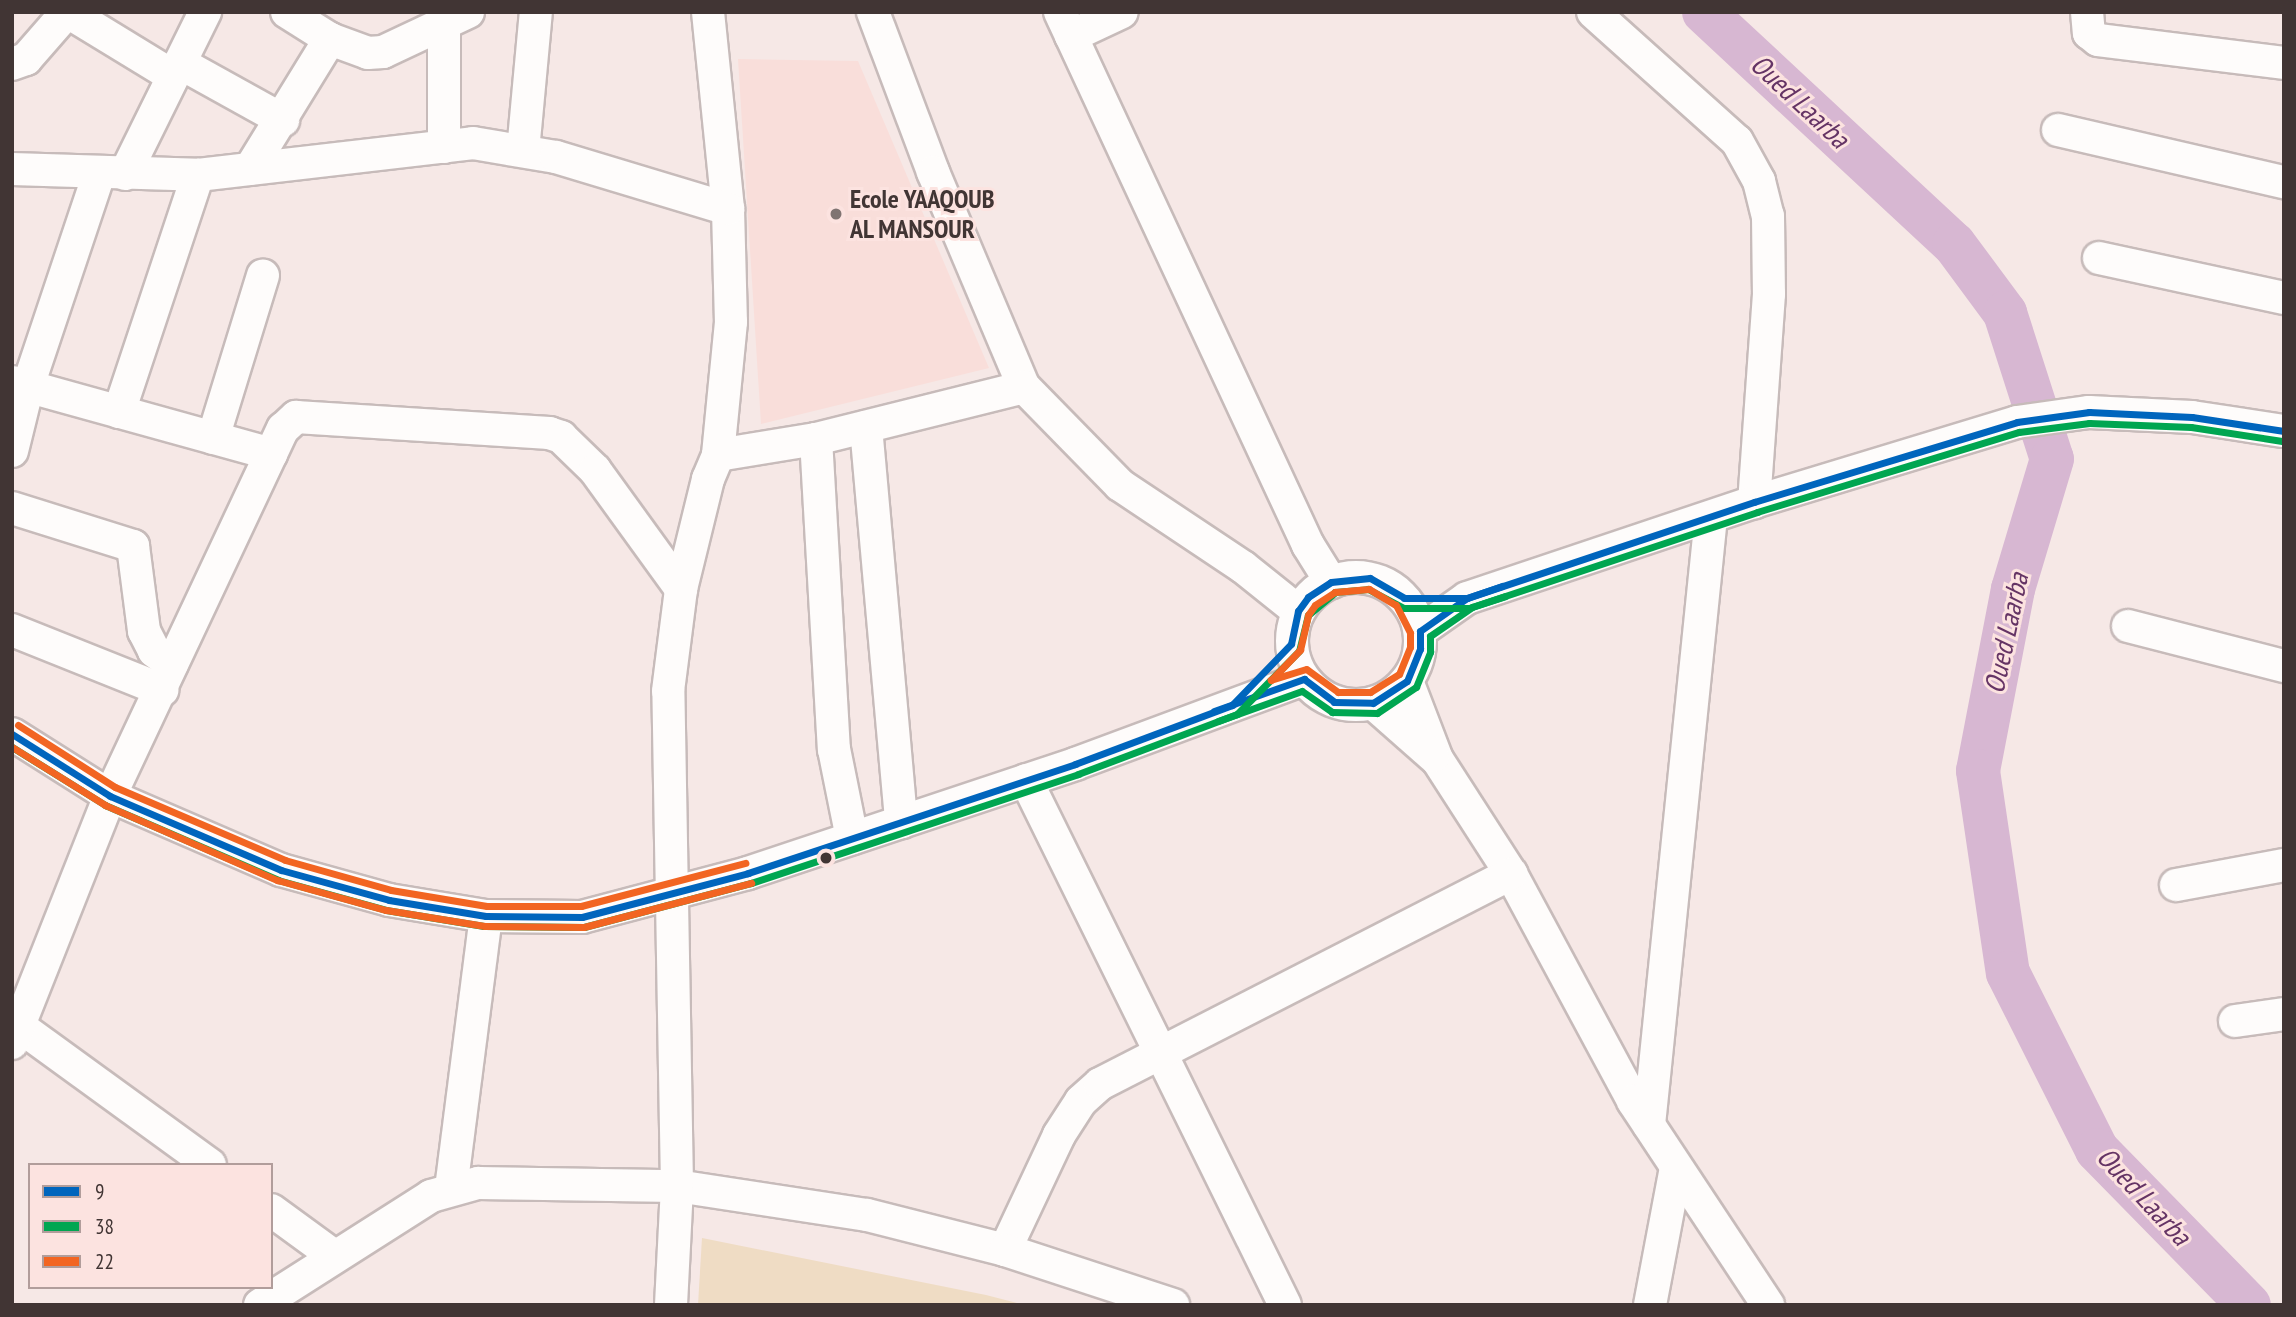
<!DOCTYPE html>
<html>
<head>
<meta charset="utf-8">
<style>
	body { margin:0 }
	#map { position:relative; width:2296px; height:1317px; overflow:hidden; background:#f6e8e6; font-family:"PT Sans Narrow",sans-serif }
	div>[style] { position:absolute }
	.built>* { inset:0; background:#f9deda }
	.green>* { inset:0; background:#efdcc4 }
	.river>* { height:44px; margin:-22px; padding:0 22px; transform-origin:22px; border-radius:22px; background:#d7b7d2 }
	.roads { filter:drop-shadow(2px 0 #c7bbba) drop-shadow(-2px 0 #c7bbba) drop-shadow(0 2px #c7bbba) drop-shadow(0 -2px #c7bbba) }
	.minor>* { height:32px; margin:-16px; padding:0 16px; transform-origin:16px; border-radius:16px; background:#fefcfb }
	.minor>.ring { margin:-16px; padding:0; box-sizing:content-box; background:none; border:32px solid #fefcfb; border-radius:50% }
	.bus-1>* { height:7px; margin:-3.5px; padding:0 3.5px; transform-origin:3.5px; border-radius:3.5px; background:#0065bd }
	.bus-2>* { height:7px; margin:-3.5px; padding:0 3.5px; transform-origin:3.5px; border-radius:3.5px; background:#00a651 }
	.bus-3>* { height:7px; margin:-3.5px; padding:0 3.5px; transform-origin:3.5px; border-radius:3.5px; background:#f26522 }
	.dots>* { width:19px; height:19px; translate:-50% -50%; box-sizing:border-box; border:4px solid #fce3e0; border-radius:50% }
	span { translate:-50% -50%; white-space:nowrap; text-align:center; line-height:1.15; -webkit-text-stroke:6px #fce3e0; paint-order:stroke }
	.poi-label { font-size:26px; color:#413534; font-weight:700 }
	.left { translate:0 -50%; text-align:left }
	.water-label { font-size:28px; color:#653465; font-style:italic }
	.frame { position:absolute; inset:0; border:14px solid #413534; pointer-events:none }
	.legend { position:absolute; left:28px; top:1163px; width:245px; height:126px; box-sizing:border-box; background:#fce3e0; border:2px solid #b19d9b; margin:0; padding:9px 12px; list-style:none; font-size:21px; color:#413534 }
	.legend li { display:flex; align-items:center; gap:14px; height:35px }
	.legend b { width:35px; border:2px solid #b19d9b }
</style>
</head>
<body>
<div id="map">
	<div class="built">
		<div style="clip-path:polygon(738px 59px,858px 61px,989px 368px,761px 424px)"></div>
	</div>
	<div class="green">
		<div style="clip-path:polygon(702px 1238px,986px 1295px,1025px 1305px,698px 1305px)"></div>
	</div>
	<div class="river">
		<div style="left:1704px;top:12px;width:341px;rotate:42.9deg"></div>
		<div style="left:1954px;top:244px;width:86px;rotate:53.5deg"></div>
		<div style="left:2005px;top:313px;width:153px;rotate:72.2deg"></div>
		<div style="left:2052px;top:459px;width:136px;rotate:106.7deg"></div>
		<div style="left:2013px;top:589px;width:185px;rotate:100.9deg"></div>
		<div style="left:1978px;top:771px;width:204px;rotate:81.6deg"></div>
		<div style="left:2008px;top:973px;width:198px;rotate:63.3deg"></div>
		<div style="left:2097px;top:1150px;width:217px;rotate:45.6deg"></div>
	</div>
	<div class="roads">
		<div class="minor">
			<div style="left:68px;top:12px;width:123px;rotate:31.4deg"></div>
			<div style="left:287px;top:12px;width:51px;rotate:32.1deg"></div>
			<div style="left:330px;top:39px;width:40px;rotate:20.2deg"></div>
			<div style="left:368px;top:53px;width:15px;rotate:-4deg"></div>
			<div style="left:383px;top:52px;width:94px;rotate:-25.2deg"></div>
			<div style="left:708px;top:12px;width:198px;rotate:84.2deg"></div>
			<div style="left:728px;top:209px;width:113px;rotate:88.5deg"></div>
			<div style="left:731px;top:322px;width:134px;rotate:95.6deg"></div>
			<div style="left:873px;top:12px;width:171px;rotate:69.4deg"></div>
			<div style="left:933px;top:172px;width:233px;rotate:67.1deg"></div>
			<div style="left:1024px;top:387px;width:137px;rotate:45.6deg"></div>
			<div style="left:1120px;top:485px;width:148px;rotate:33.7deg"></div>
			<div style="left:1243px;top:567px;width:70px;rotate:38.7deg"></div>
			<div style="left:1060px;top:12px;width:588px;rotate:65.05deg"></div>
			<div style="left:1308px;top:545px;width:44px;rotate:58.1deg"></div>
			<div style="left:1593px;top:12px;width:193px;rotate:41.9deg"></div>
			<div style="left:1737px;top:141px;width:46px;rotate:61.2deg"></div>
			<div style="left:1759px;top:181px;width:36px;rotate:76deg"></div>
			<div style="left:1768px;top:216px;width:78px;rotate:89.3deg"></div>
			<div style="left:1769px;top:294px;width:209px;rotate:94.1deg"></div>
			<div style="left:2087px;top:12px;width:21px;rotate:85deg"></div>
			<div style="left:2089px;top:33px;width:11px;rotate:38deg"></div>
			<div style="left:2098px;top:40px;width:187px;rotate:7deg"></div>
			<div style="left:444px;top:23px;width:124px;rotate:90deg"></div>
			<div style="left:1071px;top:36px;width:56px;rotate:-25.2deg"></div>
			<div style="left:180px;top:63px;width:118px;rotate:29deg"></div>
			<div style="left:12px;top:64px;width:15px;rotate:-20deg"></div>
			<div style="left:26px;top:59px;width:62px;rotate:-48.9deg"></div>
			<div style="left:2058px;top:130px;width:232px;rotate:13deg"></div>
			<div style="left:523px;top:151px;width:140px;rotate:-84.7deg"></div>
			<div style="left:12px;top:169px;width:186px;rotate:1.8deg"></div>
			<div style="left:198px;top:175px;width:277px;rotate:-6.6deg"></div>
			<div style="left:473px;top:143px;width:84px;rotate:9.6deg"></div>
			<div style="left:556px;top:157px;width:180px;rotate:16.8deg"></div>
			<div style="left:250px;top:169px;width:153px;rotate:-58.4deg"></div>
			<div style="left:125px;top:174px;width:181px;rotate:-63.7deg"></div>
			<div style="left:2099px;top:258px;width:189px;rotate:12.2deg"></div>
			<div style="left:12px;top:382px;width:269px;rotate:15.5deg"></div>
			<div style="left:119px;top:412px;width:250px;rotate:-71.6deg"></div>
			<div style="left:866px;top:427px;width:397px;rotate:84.9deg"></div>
			<div style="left:213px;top:438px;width:170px;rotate:-72.9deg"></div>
			<div style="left:816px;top:439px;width:311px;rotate:86.7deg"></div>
			<div style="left:834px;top:749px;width:91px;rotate:78.6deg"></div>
			<div style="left:12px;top:451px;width:67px;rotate:-76.2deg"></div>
			<div style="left:28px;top:386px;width:224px;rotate:-71.5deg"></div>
			<div style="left:12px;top:508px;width:127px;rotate:17.4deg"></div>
			<div style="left:133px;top:546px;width:86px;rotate:82.6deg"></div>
			<div style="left:144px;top:631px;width:22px;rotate:63deg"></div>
			<div style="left:154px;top:651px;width:22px;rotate:36deg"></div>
			<div class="ring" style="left:1292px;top:577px;width:96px;height:96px"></div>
			<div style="left:2128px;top:626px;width:161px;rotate:14.4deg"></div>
			<div style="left:12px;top:630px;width:162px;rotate:21.8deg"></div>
			<div style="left:1420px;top:631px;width:57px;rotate:-35.1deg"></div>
			<div style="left:1467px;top:598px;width:303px;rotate:-18.5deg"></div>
			<div style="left:1754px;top:502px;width:275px;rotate:-16.9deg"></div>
			<div style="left:2017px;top:422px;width:73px;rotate:-7.9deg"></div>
			<div style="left:2089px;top:412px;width:103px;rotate:2.8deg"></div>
			<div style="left:2192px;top:417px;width:93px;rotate:8.7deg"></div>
			<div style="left:1407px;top:681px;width:84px;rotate:69deg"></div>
			<div style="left:1437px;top:759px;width:137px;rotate:57.2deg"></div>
			<div style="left:1511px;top:874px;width:258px;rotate:61.7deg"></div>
			<div style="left:1633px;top:1101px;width:245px;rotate:56.5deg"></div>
			<div style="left:1373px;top:703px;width:80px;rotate:41.5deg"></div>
			<div style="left:12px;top:734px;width:116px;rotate:32.3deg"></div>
			<div style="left:110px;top:796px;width:186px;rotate:23.4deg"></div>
			<div style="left:281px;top:870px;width:112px;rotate:15.5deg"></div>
			<div style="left:389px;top:900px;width:98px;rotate:9.4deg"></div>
			<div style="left:486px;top:916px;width:96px;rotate:0.6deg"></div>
			<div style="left:582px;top:917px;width:172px;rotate:-14.8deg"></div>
			<div style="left:748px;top:873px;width:345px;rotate:-18.4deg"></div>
			<div style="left:1075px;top:764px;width:244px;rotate:-20.4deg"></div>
			<div style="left:1026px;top:780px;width:585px;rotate:63.74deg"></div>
			<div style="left:2176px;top:885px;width:110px;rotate:-10.5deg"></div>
			<div style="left:2235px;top:1021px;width:49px;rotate:-8.1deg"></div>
			<div style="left:19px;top:1026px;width:236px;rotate:36deg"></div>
			<div style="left:12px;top:1043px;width:266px;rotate:-68.4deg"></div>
			<div style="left:110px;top:796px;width:406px;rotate:-64.8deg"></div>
			<div style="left:283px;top:429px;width:18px;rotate:-43deg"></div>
			<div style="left:296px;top:417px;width:254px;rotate:3.6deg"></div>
			<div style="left:549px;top:433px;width:13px;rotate:18deg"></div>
			<div style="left:561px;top:437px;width:47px;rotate:44.1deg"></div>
			<div style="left:595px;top:470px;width:147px;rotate:54.1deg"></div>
			<div style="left:1649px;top:1125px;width:611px;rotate:-84.18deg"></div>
			<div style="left:451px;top:1189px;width:275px;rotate:-82.7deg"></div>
			<div style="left:271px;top:1210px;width:78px;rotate:36.1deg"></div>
			<div style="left:1005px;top:1250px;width:127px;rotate:-64.8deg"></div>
			<div style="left:1059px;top:1135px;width:40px;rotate:-57.1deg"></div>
			<div style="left:1081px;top:1101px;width:25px;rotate:-42deg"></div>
			<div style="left:1100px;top:1084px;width:462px;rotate:-27.1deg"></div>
			<div style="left:260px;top:1305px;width:203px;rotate:-32.5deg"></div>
			<div style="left:431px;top:1196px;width:49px;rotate:-15.5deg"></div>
			<div style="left:478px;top:1183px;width:199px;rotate:0.9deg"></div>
			<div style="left:677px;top:1186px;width:192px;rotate:8.7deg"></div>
			<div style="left:867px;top:1215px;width:142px;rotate:14.2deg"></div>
			<div style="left:1005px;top:1250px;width:177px;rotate:18.1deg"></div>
			<div style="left:671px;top:1305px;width:119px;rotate:-87.1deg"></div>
			<div style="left:677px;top:1186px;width:495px;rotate:-91deg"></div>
			<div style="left:668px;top:691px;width:103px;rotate:-82.7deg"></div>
			<div style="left:681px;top:589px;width:113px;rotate:-76.2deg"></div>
			<div style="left:708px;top:479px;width:26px;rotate:-67deg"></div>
			<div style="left:718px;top:455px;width:99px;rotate:-9.3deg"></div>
			<div style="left:816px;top:439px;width:214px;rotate:-14deg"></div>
			<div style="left:1650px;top:1305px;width:139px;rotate:-79.3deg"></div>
		</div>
	</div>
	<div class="bus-1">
		<div style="left:1214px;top:711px;width:96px;rotate:-19.6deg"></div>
		<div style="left:1304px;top:679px;width:38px;rotate:37deg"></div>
		<div style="left:1334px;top:702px;width:39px;rotate:1deg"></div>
		<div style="left:1373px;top:703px;width:40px;rotate:-32.9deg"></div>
		<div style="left:1407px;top:681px;width:35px;rotate:-68deg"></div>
		<div style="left:1420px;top:649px;width:18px;rotate:-90deg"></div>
		<div style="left:1420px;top:631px;width:57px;rotate:-35.1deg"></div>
		<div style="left:1467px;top:598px;width:37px;rotate:-19deg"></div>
		<div style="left:12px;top:734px;width:116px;rotate:32.3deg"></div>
		<div style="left:110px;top:796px;width:186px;rotate:23.4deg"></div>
		<div style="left:281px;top:870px;width:112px;rotate:15.5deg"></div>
		<div style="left:389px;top:900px;width:98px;rotate:9.4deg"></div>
		<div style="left:486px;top:916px;width:96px;rotate:0.6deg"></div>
		<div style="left:582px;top:917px;width:172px;rotate:-14.8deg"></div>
		<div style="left:748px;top:873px;width:345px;rotate:-18.4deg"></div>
		<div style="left:1075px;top:764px;width:168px;rotate:-20.6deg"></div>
		<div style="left:1232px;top:705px;width:85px;rotate:-46deg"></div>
		<div style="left:1291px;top:644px;width:34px;rotate:-78deg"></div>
		<div style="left:1298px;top:611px;width:17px;rotate:-54deg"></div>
		<div style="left:1308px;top:597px;width:27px;rotate:-33deg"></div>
		<div style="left:1331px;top:582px;width:39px;rotate:-6deg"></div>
		<div style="left:1370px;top:578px;width:39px;rotate:30deg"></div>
		<div style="left:1404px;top:598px;width:63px"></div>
		<div style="left:1467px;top:598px;width:303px;rotate:-18.5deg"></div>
		<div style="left:1754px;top:502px;width:275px;rotate:-16.9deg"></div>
		<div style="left:2017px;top:422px;width:73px;rotate:-7.9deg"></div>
		<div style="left:2089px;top:412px;width:103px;rotate:2.8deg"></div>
		<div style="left:2192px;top:417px;width:93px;rotate:8.7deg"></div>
	</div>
	<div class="bus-2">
		<div style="left:1218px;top:721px;width:89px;rotate:-19.7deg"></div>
		<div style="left:1302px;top:691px;width:37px;rotate:35deg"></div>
		<div style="left:1332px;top:712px;width:45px;rotate:1.3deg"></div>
		<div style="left:1377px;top:713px;width:47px;rotate:-33.7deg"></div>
		<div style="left:1416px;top:687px;width:38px;rotate:-68deg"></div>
		<div style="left:1430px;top:652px;width:16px;rotate:-90deg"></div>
		<div style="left:1430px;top:636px;width:51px;rotate:-34.6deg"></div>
		<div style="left:1472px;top:607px;width:35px;rotate:-18deg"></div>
		<div style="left:12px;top:747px;width:110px;rotate:31.9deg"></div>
		<div style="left:105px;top:805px;width:189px;rotate:23.4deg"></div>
		<div style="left:278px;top:880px;width:112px;rotate:15.5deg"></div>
		<div style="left:386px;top:910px;width:99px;rotate:9.3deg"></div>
		<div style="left:484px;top:926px;width:100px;rotate:0.6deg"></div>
		<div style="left:584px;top:927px;width:173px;rotate:-14.8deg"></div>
		<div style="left:751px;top:883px;width:345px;rotate:-18.4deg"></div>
		<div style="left:1078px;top:774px;width:170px;rotate:-20.7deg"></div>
		<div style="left:1237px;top:714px;width:88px;rotate:-45.5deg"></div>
		<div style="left:1299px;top:651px;width:37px;rotate:-76deg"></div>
		<div style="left:1308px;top:615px;width:35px;rotate:-40deg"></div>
		<div style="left:1335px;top:592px;width:33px;rotate:-5deg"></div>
		<div style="left:1368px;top:589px;width:40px;rotate:28deg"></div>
		<div style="left:1403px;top:608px;width:66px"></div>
		<div style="left:1469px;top:608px;width:304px;rotate:-18.4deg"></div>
		<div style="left:1757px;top:512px;width:274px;rotate:-17deg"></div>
		<div style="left:2019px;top:432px;width:71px;rotate:-7.3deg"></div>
		<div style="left:2089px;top:423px;width:102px;rotate:2.2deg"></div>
		<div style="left:2191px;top:427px;width:92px;rotate:8.7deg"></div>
	</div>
	<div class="bus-3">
		<div style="left:1369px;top:589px;width:31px;rotate:31deg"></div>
		<div style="left:1396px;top:605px;width:31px;rotate:63deg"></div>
		<div style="left:1410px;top:633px;width:14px;rotate:90deg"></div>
		<div style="left:1410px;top:647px;width:29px;rotate:112deg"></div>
		<div style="left:1399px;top:674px;width:34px;rotate:148deg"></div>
		<div style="left:1370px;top:692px;width:32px;rotate:180deg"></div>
		<div style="left:1338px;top:692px;width:39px;rotate:-144deg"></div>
		<div style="left:1306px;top:669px;width:37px;rotate:163deg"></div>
		<div style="left:1271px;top:680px;width:42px;rotate:-46deg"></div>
		<div style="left:1300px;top:650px;width:36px;rotate:-77deg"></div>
		<div style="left:1308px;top:615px;width:12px;rotate:-55deg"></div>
		<div style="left:1315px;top:605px;width:24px;rotate:-33deg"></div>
		<div style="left:1335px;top:592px;width:34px;rotate:-5deg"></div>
		<div style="left:18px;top:725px;width:115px;rotate:32.6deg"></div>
		<div style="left:115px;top:787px;width:185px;rotate:23.2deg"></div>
		<div style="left:285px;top:860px;width:110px;rotate:15.8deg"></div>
		<div style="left:391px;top:890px;width:97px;rotate:9.5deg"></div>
		<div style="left:487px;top:906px;width:94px"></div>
		<div style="left:581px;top:906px;width:170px;rotate:-14.7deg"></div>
		<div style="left:12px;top:747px;width:110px;rotate:31.9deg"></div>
		<div style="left:105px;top:805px;width:188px;rotate:23.6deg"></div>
		<div style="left:277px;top:880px;width:113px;rotate:15.4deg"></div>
		<div style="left:386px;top:910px;width:100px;rotate:9.2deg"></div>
		<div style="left:485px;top:926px;width:98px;rotate:0.6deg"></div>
		<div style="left:584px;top:927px;width:173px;rotate:-14.8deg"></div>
	</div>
	<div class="dots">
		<div style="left:836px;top:214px;background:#807472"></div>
		<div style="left:826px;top:858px;background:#413534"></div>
	</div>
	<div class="poi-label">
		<span class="left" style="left:850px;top:214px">Ecole YAAQOUB<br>AL MANSOUR</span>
	</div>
	<div class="water-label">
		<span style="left:1800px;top:101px;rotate:43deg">Oued Laarba</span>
		<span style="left:2006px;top:633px;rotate:-78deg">Oued Laarba</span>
		<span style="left:2144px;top:1196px;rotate:47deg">Oued Laarba</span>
	</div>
	<div class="frame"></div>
	<ul class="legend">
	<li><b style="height:9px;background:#0065bd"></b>9</li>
	<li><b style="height:9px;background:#00a651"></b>38</li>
	<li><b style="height:9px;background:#f26522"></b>22</li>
	</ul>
</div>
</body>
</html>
